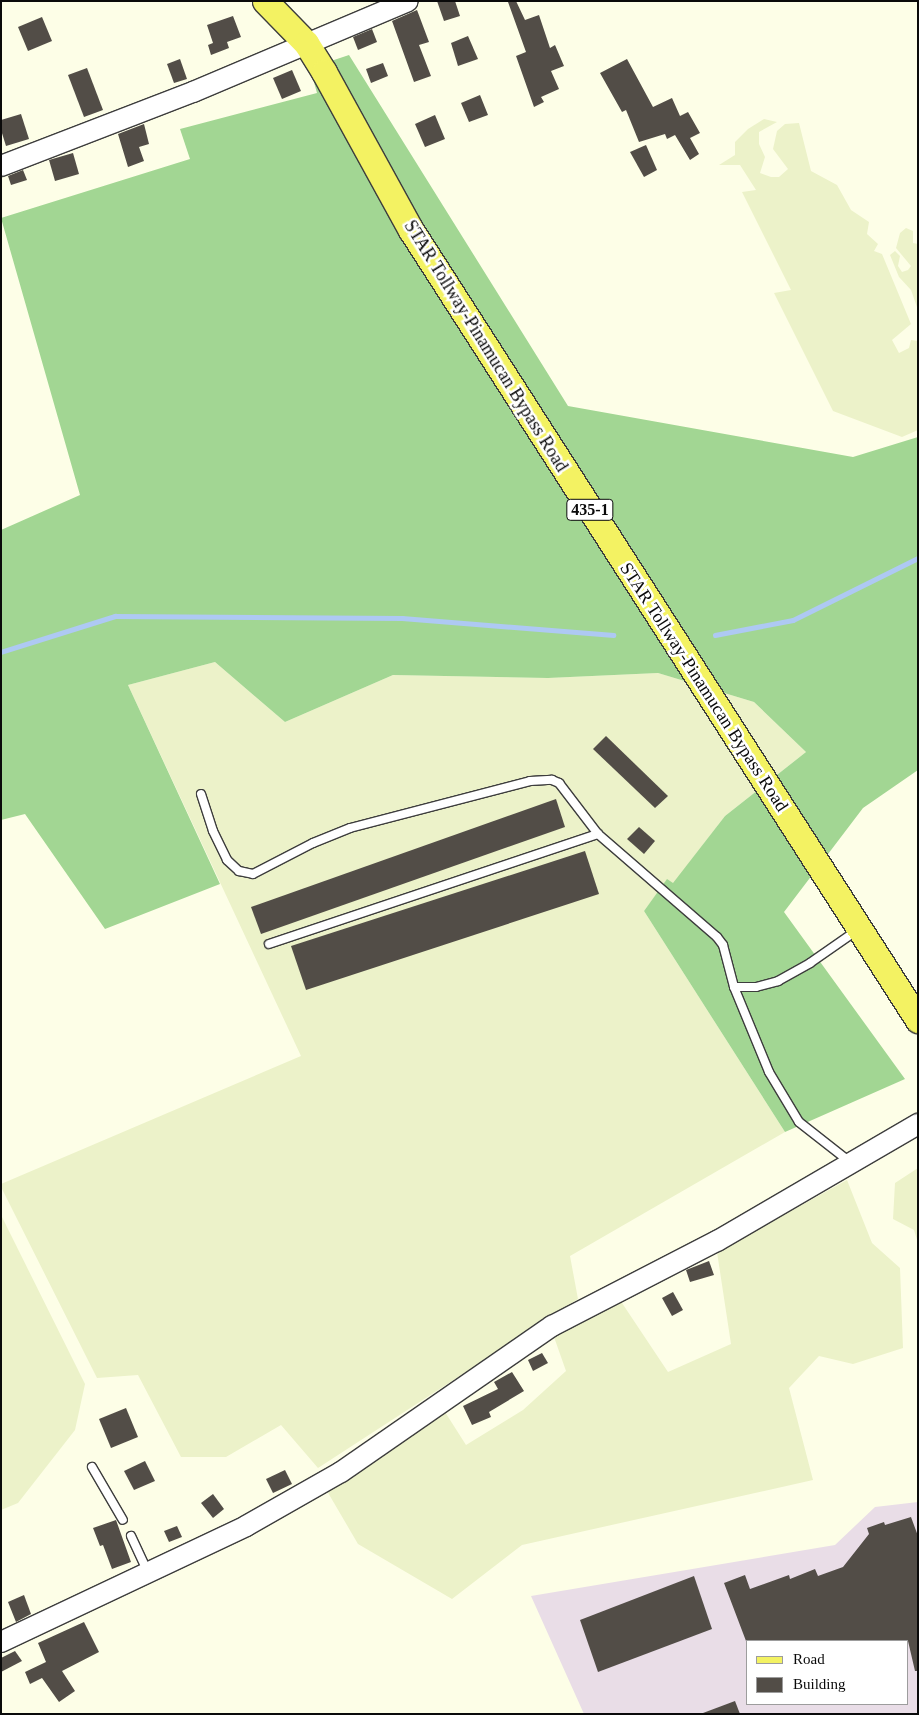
<!DOCTYPE html>
<html>
<head>
<meta charset="utf-8">
<style>
	body { margin:0 }
	#map { position:relative; width:919px; height:1715px; overflow:hidden; background:#fdfee7; font-family:Georgia,serif }
	div>[style] { position:absolute }
	.industrial>* { inset:0; background:#e9dde7 }
	.farmland>* { inset:0; background:#ecf2c9 }
	.forest>* { inset:0; background:#a2d693 }
	.stream>* { height:4.5px; margin:-2.25px; padding:0 2.25px; transform-origin:2.25px; border-radius:2.25px; background:#aec9f3 }
	.building>* { inset:0; background:#524d47 }
	.roads { filter:drop-shadow(1px 0 #3d3d3d) drop-shadow(-1px 0 #3d3d3d) drop-shadow(0 1px #3d3d3d) drop-shadow(0 -1px #3d3d3d) }
	.service>* { height:8px; margin:-4px; padding:0 4px; transform-origin:4px; border-radius:4px; background:#fff }
	.tertiary>* { height:20px; margin:-10px; padding:0 10px; transform-origin:10px; border-radius:10px; background:#fff }
	.primary>* { height:25px; margin:-12.5px; padding:0 12.5px; transform-origin:12.5px; border-radius:12.5px; background:#f3f262 }
	span { translate:-50% -50%; white-space:nowrap; text-align:center; line-height:1.15; -webkit-text-stroke:5px #fff; paint-order:stroke }
	.shield-label span { padding:1px 4px; background:#fff; border:1px solid; border-radius:4px; -webkit-text-stroke-width:0 }
	.shield-label { font-size:16px; color:#0a0a0a; font-weight:700 }
	.street-label { font-size:18px; color:#0a0a0a }
	.frame { position:absolute; inset:0; border:2px solid #0a0a0a; pointer-events:none }
	.legend { position:absolute; left:746px; top:1640px; width:162px; height:65px; box-sizing:border-box; background:#fff; border:1px solid #9d9d9d; margin:0; padding:6px 9px; list-style:none; font-size:15px; color:#0a0a0a }
	.legend li { display:flex; align-items:center; gap:10px; height:25px }
	.legend b { width:25px; border:1px solid #9d9d9d }
</style>
</head>
<body>
<div id="map">
	<div class="industrial">
		<div style="clip-path:polygon(evenodd,918px 1502px,918px 1714px,584px 1714px,531px 1596px,835px 1545px,875px 1507px,918px 1502px,748px 1641px,908px 1641px,908px 1704px,748px 1704px,748px 1641px)"></div>
	</div>
	<div class="farmland">
		<div style="clip-path:polygon(764px 119px,777px 122px,759px 132px,759px 144px,765px 157px,760px 173px,771px 177px,779px 177px,788px 169px,773px 149px,777px 131px,785px 124px,799px 123px,811px 171px,837px 185px,851px 210px,869px 222px,867px 234px,878px 244px,874px 251px,882px 254px,911px 324px,892px 340px,899px 353px,909px 348px,911px 340px,918px 341px,918px 430px,902px 437px,833px 411px,774px 293px,791px 290px,742px 192px,756px 190px,740px 165px,719px 165px,735px 155px,735px 142px,748px 129px)"></div>
		<div style="clip-path:polygon(906px 228px,913px 231px,913px 243px,918px 244px,918px 310px,911px 290px,899px 277px,890px 255px,895px 251px,900px 256px,898px 266px,902px 272px,908px 270px,911px 266px,896px 248px,900px 233px)"></div>
		<div style="clip-path:polygon(215px 662px,285px 722px,393px 675px,548px 678px,658px 673px,754px 702px,806px 752px,725px 816px,673px 884px,667px 880px,644px 911px,785px 1132px,570px 1256px,578px 1299px,318px 1468px,281px 1425px,226px 1457px,181px 1457px,138px 1375px,97px 1378px,1px 1187px,1px 1184px,301px 1056px,128px 685px)"></div>
		<div style="clip-path:polygon(918px 1168px,918px 1243px,914px 1230px,893px 1219px,895px 1183px)"></div>
		<div style="clip-path:polygon(847px 1180px,872px 1243px,900px 1268px,903px 1348px,853px 1364px,819px 1356px,789px 1388px,813px 1480px,522px 1545px,452px 1599px,358px 1544px,327px 1491px,445px 1412px,466px 1445px,523px 1410px,566px 1371px,554px 1337px,620px 1300px,668px 1372px,731px 1344px,717px 1252px)"></div>
		<div style="clip-path:polygon(1px 1215px,85px 1384px,75px 1430px,18px 1503px,1px 1510px)"></div>
	</div>
	<div class="forest">
		<div style="clip-path:polygon(349px 55px,568px 406px,853px 457px,918px 437px,918px 770px,863px 808px,784px 912px,905px 1079px,785px 1132px,644px 911px,667px 879px,673px 883px,725px 816px,806px 752px,754px 702px,658px 673px,548px 678px,393px 675px,285px 722px,215px 662px,128px 685px,220px 884px,105px 929px,25px 814px,1px 820px,1px 530px,80px 495px,1px 218px,190px 159px,180px 129px,317px 93px,310px 68px)"></div>
	</div>
	<div class="stream">
		<div style="left:715px;top:635px;width:79px;rotate:-10.9deg"></div>
		<div style="left:793px;top:620px;width:140px;rotate:-26.4deg"></div>
		<div style="left:1px;top:652px;width:120px;rotate:-17.5deg"></div>
		<div style="left:115px;top:616px;width:287px;rotate:0.4deg"></div>
		<div style="left:402px;top:618px;width:212px;rotate:4.6deg"></div>
	</div>
	<div class="building">
		<div style="clip-path:polygon(437px 1px,455px 1px,460px 16px,444px 21px)"></div>
		<div style="clip-path:polygon(510px 1px,516px 1px,525px 20px,539px 15px,550px 48px,555px 45px,564px 66px,551px 71px,559px 89px,541px 97px,544px 102px,534px 107px,516px 56px,526px 52px,508px 2px)"></div>
		<div style="clip-path:polygon(417px 10px,429px 42px,419px 45px,431px 76px,414px 82px,392px 21px)"></div>
		<div style="clip-path:polygon(233px 16px,241px 37px,227px 42px,229px 48px,211px 55px,208px 45px,213px 43px,207px 25px)"></div>
		<div style="clip-path:polygon(42px 17px,52px 41px,28px 51px,18px 27px)"></div>
		<div style="clip-path:polygon(372px 29px,377px 42px,358px 50px,353px 37px)"></div>
		<div style="clip-path:polygon(468px 36px,478px 59px,458px 66px,451px 43px)"></div>
		<div style="clip-path:polygon(180px 59px,187px 79px,174px 83px,167px 64px)"></div>
		<div style="clip-path:polygon(627px 59px,653px 107px,672px 98px,680px 116px,688px 112px,700px 133px,690px 138px,699px 154px,690px 160px,675px 135px,667px 139px,665px 134px,639px 142px,626px 110px,622px 112px,600px 73px)"></div>
		<div style="clip-path:polygon(383px 63px,388px 76px,371px 83px,366px 69px)"></div>
		<div style="clip-path:polygon(87px 68px,103px 110px,84px 117px,68px 75px)"></div>
		<div style="clip-path:polygon(292px 70px,301px 91px,282px 99px,273px 78px)"></div>
		<div style="clip-path:polygon(480px 95px,488px 115px,469px 122px,461px 103px)"></div>
		<div style="clip-path:polygon(21px 114px,29px 139px,6px 146px,1px 130px,1px 120px)"></div>
		<div style="clip-path:polygon(435px 115px,445px 139px,425px 147px,415px 124px)"></div>
		<div style="clip-path:polygon(144px 124px,149px 144px,139px 147px,144px 161px,128px 167px,118px 134px)"></div>
		<div style="clip-path:polygon(646px 145px,657px 170px,644px 177px,630px 152px)"></div>
		<div style="clip-path:polygon(73px 153px,79px 174px,55px 181px,49px 160px)"></div>
		<div style="clip-path:polygon(23px 170px,27px 180px,11px 185px,8px 176px)"></div>
		<div style="clip-path:polygon(606px 736px,668px 796px,655px 808px,593px 749px)"></div>
		<div style="clip-path:polygon(556px 799px,565px 827px,261px 934px,251px 907px)"></div>
		<div style="clip-path:polygon(639px 827px,655px 841px,644px 854px,627px 839px)"></div>
		<div style="clip-path:polygon(585px 851px,599px 894px,306px 990px,291px 946px)"></div>
		<div style="clip-path:polygon(709px 1261px,714px 1275px,690px 1282px,686px 1270px)"></div>
		<div style="clip-path:polygon(673px 1292px,683px 1310px,672px 1316px,662px 1298px)"></div>
		<div style="clip-path:polygon(542px 1353px,548px 1363px,533px 1371px,528px 1360px)"></div>
		<div style="clip-path:polygon(512px 1372px,524px 1391px,489px 1412px,491px 1417px,472px 1425px,463px 1406px,498px 1389px,494px 1382px)"></div>
		<div style="clip-path:polygon(126px 1408px,138px 1437px,111px 1448px,99px 1419px)"></div>
		<div style="clip-path:polygon(145px 1461px,155px 1481px,134px 1490px,124px 1471px)"></div>
		<div style="clip-path:polygon(285px 1470px,292px 1484px,273px 1493px,266px 1479px)"></div>
		<div style="clip-path:polygon(213px 1494px,224px 1509px,213px 1518px,201px 1503px)"></div>
		<div style="clip-path:polygon(911px 1517px,918px 1536px,918px 1671px,915px 1671px,908px 1641px,746px 1641px,724px 1583px,745px 1575px,750px 1589px,789px 1575px,790px 1579px,815px 1569px,818px 1576px,843px 1567px,869px 1534px,867px 1528px,884px 1522px,885px 1525px)"></div>
		<div style="clip-path:polygon(116px 1520px,131px 1562px,112px 1569px,103px 1545px,100px 1546px,93px 1528px)"></div>
		<div style="clip-path:polygon(177px 1526px,182px 1537px,169px 1542px,164px 1531px)"></div>
		<div style="clip-path:polygon(694px 1576px,712px 1629px,598px 1672px,580px 1620px)"></div>
		<div style="clip-path:polygon(24px 1595px,31px 1614px,16px 1622px,8px 1602px)"></div>
		<div style="clip-path:polygon(84px 1622px,99px 1652px,62px 1671px,75px 1691px,59px 1702px,42px 1678px,30px 1684px,25px 1672px,46px 1662px,38px 1643px)"></div>
		<div style="clip-path:polygon(15px 1651px,22px 1661px,1px 1672px,1px 1658px)"></div>
		<div style="clip-path:polygon(735px 1701px,740px 1714px,704px 1714px,703px 1713px)"></div>
	</div>
	<div class="roads">
		<div class="service">
			<div style="left:201px;top:794px;width:39px;rotate:72deg"></div>
			<div style="left:213px;top:831px;width:32px;rotate:64deg"></div>
			<div style="left:227px;top:860px;width:16px;rotate:43deg"></div>
			<div style="left:239px;top:871px;width:14px;rotate:12deg"></div>
			<div style="left:253px;top:874px;width:68px;rotate:-27.3deg"></div>
			<div style="left:313px;top:843px;width:40px;rotate:-22deg"></div>
			<div style="left:350px;top:828px;width:186px;rotate:-14.6deg"></div>
			<div style="left:530px;top:781px;width:22px;rotate:-3deg"></div>
			<div style="left:552px;top:780px;width:8px;rotate:23deg"></div>
			<div style="left:559px;top:783px;width:64px;rotate:52.6deg"></div>
			<div style="left:598px;top:834px;width:157px;rotate:40.9deg"></div>
			<div style="left:717px;top:937px;width:10px;rotate:53deg"></div>
			<div style="left:723px;top:945px;width:43px;rotate:75.3deg"></div>
			<div style="left:734px;top:987px;width:92px;rotate:67.6deg"></div>
			<div style="left:769px;top:1072px;width:58px;rotate:59deg"></div>
			<div style="left:799px;top:1122px;width:65px;rotate:38.1deg"></div>
			<div style="left:269px;top:944px;width:347px;rotate:-18.5deg"></div>
			<div style="left:734px;top:987px;width:22px"></div>
			<div style="left:756px;top:987px;width:23px;rotate:-15deg"></div>
			<div style="left:778px;top:981px;width:37px;rotate:-29deg"></div>
			<div style="left:810px;top:963px;width:56px;rotate:-34.8deg"></div>
			<div style="left:92px;top:1467px;width:61px;rotate:59.7deg"></div>
			<div style="left:131px;top:1536px;width:38px;rotate:65deg"></div>
		</div>
		<div class="tertiary">
			<div style="left:1px;top:166px;width:206px;rotate:-21.1deg"></div>
			<div style="left:193px;top:92px;width:233px;rotate:-22.9deg"></div>
			<div style="left:1px;top:1642px;width:271px;rotate:-25.3deg"></div>
			<div style="left:246px;top:1526px;width:109px;rotate:-29.6deg"></div>
			<div style="left:341px;top:1472px;width:257px;rotate:-34.7deg"></div>
			<div style="left:552px;top:1326px;width:186px;rotate:-27.3deg"></div>
			<div style="left:717px;top:1241px;width:233px;rotate:-30.2deg"></div>
		</div>
		<div class="primary">
			<div style="left:265px;top:1px;width:59px;rotate:45.7deg"></div>
			<div style="left:306px;top:43px;width:34px;rotate:58deg"></div>
			<div style="left:324px;top:72px;width:180px;rotate:61.2deg"></div>
			<div style="left:411px;top:230px;width:939px;rotate:57.31deg"></div>
		</div>
	</div>
	<div class="shield-label">
		<span style="left:590px;top:510px">435-1</span>
	</div>
	<div class="street-label">
		<span style="left:486px;top:346px;rotate:58deg">STAR Tollway-Pinamucan Bypass Road</span>
		<span style="left:704px;top:687px;rotate:57deg">STAR Tollway-Pinamucan Bypass Road</span>
	</div>
	<div class="frame"></div>
	<ul class="legend">
	<li><b style="height:6px;background:#f3f262"></b>Road</li>
	<li><b style="height:14px;background:#524d47"></b>Building</li>
	</ul>
</div>
</body>
</html>
